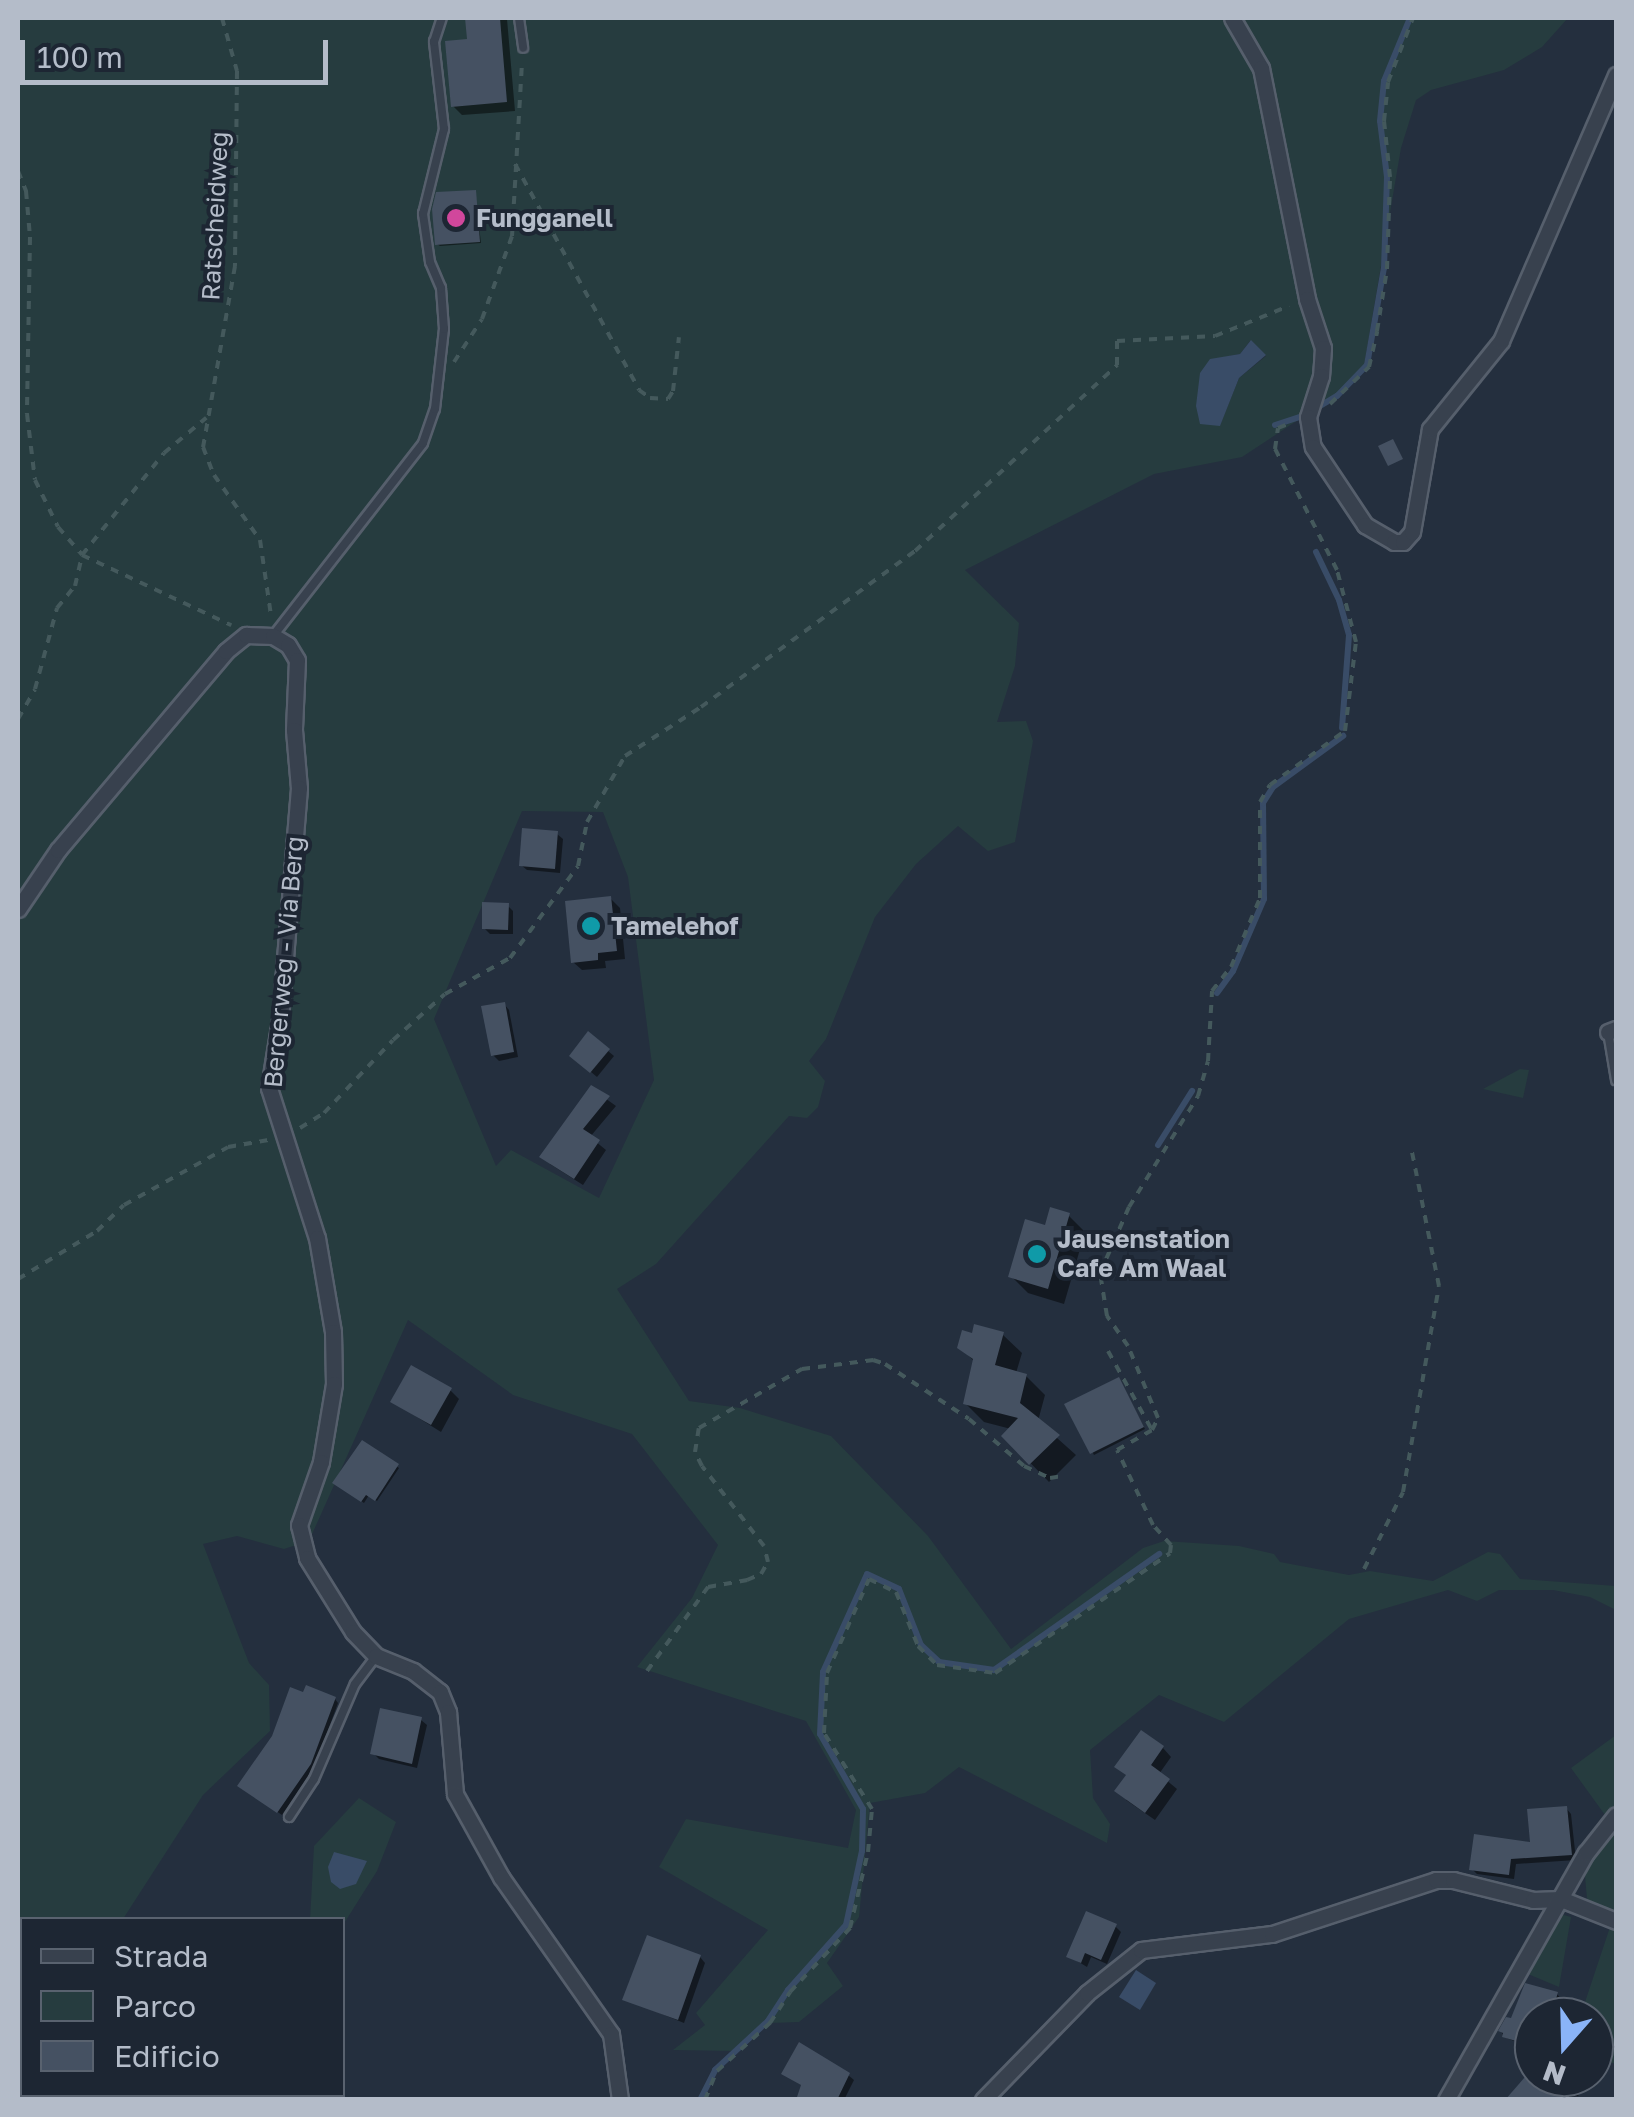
<!DOCTYPE html>
<html>
<head>
<meta charset="utf-8">
<style>
	body { margin:0 }
	#map { position:relative; width:1634px; height:2117px; overflow:hidden; background:#242f3e; font-family:"Golos Text",sans-serif }
	div>[style] { position:absolute }
	.green>* { inset:0; background:#263c3f }
	.water>* { inset:0; background:#394c67 }
	.shadow>* { inset:0; background:#0007 }
	.stream>* { height:6px; margin:-3px; padding:0 3px; transform-origin:3px; border-radius:3px; background:#394c67 }
	.building>* { inset:0; background:#455162 }
	.path>* { height:4px; margin-top:-2px; transform-origin:0; background:repeating-linear-gradient(90deg,#44595c 0 8px,transparent 0 16px) }
	.roads { filter:drop-shadow(2px 0 #565f6c) drop-shadow(-2px 0 #565f6c) drop-shadow(0 2px #565f6c) drop-shadow(0 -2px #565f6c) }
	.lane>* { height:8px; margin:-4px; padding:0 4px; transform-origin:4px; border-radius:4px; background:#38414e }
	.street>* { height:15px; margin:-7.5px; padding:0 7.5px; transform-origin:7.5px; border-radius:7.5px; background:#38414e }
	.dots>* { width:28px; height:28px; translate:-50% -50%; box-sizing:border-box; border:5px solid #1d2633; border-radius:50% }
	span { translate:-50% -50%; white-space:nowrap; text-align:center; line-height:1.15; -webkit-text-stroke:8px #1d2633; paint-order:stroke }
	.street-label { font-size:25px; color:#b4bcc9 }
	.poi-label { font-size:25px; color:#b4bcc9; font-weight:700 }
	.left { translate:0 -50%; text-align:left }
	.frame { position:absolute; inset:0; border:20px solid #b4bcc9; pointer-events:none }
	.legend { position:absolute; left:20px; top:1917px; width:325px; height:180px; box-sizing:border-box; background:#1d2633; border:2px solid #59626f; margin:0; padding:12px 18px; list-style:none; font-size:30px; color:#b4bcc9 }
	.legend li { display:flex; align-items:center; gap:20px; height:50px }
	.legend b { width:50px; border:2px solid #59626f }
	.north { position:absolute; left:1514px; top:1997px; width:100px; height:100px; box-sizing:border-box; background:#1d2633; border:2px solid #59626f; border-radius:50%; rotate:200deg; font-size:28px; font-weight:700; line-height:40px; text-align:center; color:#b4bcc9 }
	.north::after { content:''; display:block; margin:auto; width:35px; height:45px; background:#8ab4f8; clip-path:polygon(50% 0,100% 100%,50% 72%,0 100%) }
	.scale { position:absolute; left:20px; top:40px; width:308px; height:45px; box-sizing:border-box; border:5px solid #b4bcc9; border-top:0; padding-left:12px; font-size:30px; line-height:35px; white-space:nowrap; color:#b4bcc9; -webkit-text-stroke:8px #1d2633; paint-order:stroke }
</style>
</head>
<body>
<div id="map">
	<div class="green">
		<div style="clip-path:polygon(evenodd,18px 18px,1568px 18px,1542px 47px,1504px 70px,1431px 90px,1416px 100px,1401px 148px,1364px 366px,1336px 395px,1242px 457px,1154px 474px,965px 570px,1019px 623px,1015px 666px,997px 722px,1026px 721px,1033px 741px,1015px 842px,988px 851px,958px 826px,916px 864px,875px 917px,826px 1039px,809px 1061px,825px 1081px,818px 1107px,807px 1118px,789px 1116px,656px 1264px,617px 1289px,689px 1401px,740px 1408px,831px 1436px,928px 1536px,1011px 1649px,1143px 1548px,1164px 1541px,1239px 1546px,1274px 1554px,1280px 1562px,1349px 1575px,1370px 1571px,1433px 1581px,1488px 1552px,1500px 1554px,1520px 1579px,1616px 1586px,1616px 1610px,1590px 1597px,1553px 1590px,1499px 1590px,1477px 1601px,1448px 1590px,1349px 1619px,1224px 1722px,1159px 1695px,1090px 1750px,1093px 1798px,1110px 1824px,1107px 1843px,959px 1767px,925px 1793px,870px 1803px,859px 1917px,827px 1963px,843px 1986px,799px 2022px,770px 2023px,735px 2051px,673px 2050px,705px 2025px,696px 2013px,768px 1930px,659px 1867px,686px 1819px,848px 1848px,856px 1810px,806px 1721px,637px 1667px,692px 1598px,718px 1545px,632px 1434px,513px 1395px,408px 1320px,309px 1541px,284px 1549px,237px 1536px,203px 1544px,249px 1663px,269px 1685px,270px 1731px,203px 1795px,123px 1919px,22px 1920px,22px 2075px,18px 2083px,18px 18px,1250px 341px,1266px 356px,1239px 378px,1220px 425px,1200px 423px,1210px 360px,1240px 354px,1250px 341px,18px 18px,522px 811px,603px 812px,628px 877px,654px 1080px,599px 1198px,511px 1150px,496px 1166px,434px 1019px,522px 811px)"></div>
		<div style="clip-path:polygon(1520px 1069px,1529px 1070px,1523px 1098px,1483px 1089px)"></div>
		<div style="clip-path:polygon(1616px 1735px,1616px 1807px,1605px 1815px,1571px 1768px)"></div>
		<div style="clip-path:polygon(359px 1798px,396px 1822px,377px 1871px,343px 1925px,342px 1920px,310px 1920px,314px 1846px)"></div>
		<div style="clip-path:polygon(1616px 1828px,1616px 1916px,1587px 1899px,1585px 1876px,1604px 1839px)"></div>
		<div style="clip-path:polygon(1560px 1914px,1571px 1917px,1559px 1987px,1528px 1974px)"></div>
		<div style="clip-path:polygon(1610px 1927px,1616px 1929px,1616px 2064px,1594px 2057px,1594px 2017px,1580px 2017px)"></div>
	</div>
	<div class="water">
		<div style="clip-path:polygon(1251px 340px,1266px 355px,1239px 378px,1220px 426px,1200px 424px,1196px 406px,1200px 373px,1210px 359px,1240px 354px)"></div>
		<div style="clip-path:polygon(334px 1852px,367px 1861px,356px 1884px,340px 1889px,331px 1882px,328px 1867px)"></div>
		<div style="clip-path:polygon(1136px 1970px,1156px 1983px,1140px 2010px,1119px 1997px)"></div>
	</div>
	<div class="shadow">
		<div style="clip-path:polygon(468px 18px,507px 19px,515px 111px,462px 115px,453px 106px,470px 41px)"></div>
		<div style="clip-path:polygon(475px 192px,481px 243px,440px 246px,437px 244px)"></div>
		<div style="clip-path:polygon(557px 834px,563px 839px,560px 873px,527px 870px,521px 865px)"></div>
		<div style="clip-path:polygon(611px 899px,620px 908px,625px 959px,605px 961px,606px 968px,582px 970px,573px 962px)"></div>
		<div style="clip-path:polygon(508px 906px,513px 911px,513px 934px,490px 934px,484px 928px)"></div>
		<div style="clip-path:polygon(504px 1004px,509px 1010px,518px 1057px,499px 1061px,493px 1055px)"></div>
		<div style="clip-path:polygon(608px 1051px,614px 1056px,597px 1077px,578px 1061px)"></div>
		<div style="clip-path:polygon(591px 1088px,616px 1106px,590px 1137px,606px 1150px,583px 1185px,550px 1164px)"></div>
		<div style="clip-path:polygon(1069px 1216px,1085px 1232px,1064px 1304px,1028px 1293px,1011px 1276px,1047px 1228px)"></div>
		<div style="clip-path:polygon(1003px 1335px,1022px 1353px,1016px 1373px,1026px 1376px,1045px 1395px,1038px 1421px,1076px 1455px,1049px 1482px,1004px 1436px,1011px 1429px,984px 1422px,965px 1403px,975px 1362px,960px 1347px)"></div>
		<div style="clip-path:polygon(1120px 1382px,1145px 1429px,1094px 1455px,1068px 1405px)"></div>
		<div style="clip-path:polygon(450px 1390px,459px 1399px,441px 1432px,393px 1402px)"></div>
		<div style="clip-path:polygon(362px 1443px,399px 1468px,377px 1501px,369px 1495px,364px 1503px,336px 1483px)"></div>
		<div style="clip-path:polygon(335px 1699px,338px 1703px,314px 1768px,282px 1815px,244px 1789px)"></div>
		<div style="clip-path:polygon(421px 1720px,427px 1725px,417px 1768px,379px 1759px,373px 1753px)"></div>
		<div style="clip-path:polygon(1163px 1748px,1171px 1757px,1159px 1774px,1177px 1789px,1155px 1820px,1126px 1800px)"></div>
		<div style="clip-path:polygon(1566px 1808px,1571px 1814px,1576px 1860px,1516px 1864px,1514px 1879px,1477px 1874px,1472px 1869px,1533px 1844px)"></div>
		<div style="clip-path:polygon(1115px 1926px,1121px 1932px,1107px 1964px,1091px 1957px,1087px 1967px,1069px 1956px)"></div>
		<div style="clip-path:polygon(700px 1957px,705px 1963px,684px 2023px,625px 1999px)"></div>
		<div style="clip-path:polygon(1557px 1994px,1562px 2000px,1558px 2017px,1534px 2017px,1534px 2049px,1504px 2037px,1501px 2031px,1512px 2021px)"></div>
		<div style="clip-path:polygon(1534px 2070px,1534px 2077px,1558px 2077px,1579px 2096px,1519px 2100px,1513px 2094px)"></div>
		<div style="clip-path:polygon(784px 2074px,848px 2075px,854px 2080px,844px 2100px,799px 2100px,803px 2086px)"></div>
	</div>
	<div class="stream">
		<div style="left:1315px;top:409px;width:26px;rotate:-31deg"></div>
		<div style="left:1337px;top:396px;width:43px;rotate:-45.9deg"></div>
		<div style="left:1367px;top:365px;width:98px;rotate:-80.1deg"></div>
		<div style="left:1384px;top:268px;width:91px;rotate:-88.1deg"></div>
		<div style="left:1387px;top:177px;width:56px;rotate:-97.1deg"></div>
		<div style="left:1380px;top:121px;width:40px;rotate:-84.3deg"></div>
		<div style="left:1384px;top:81px;width:68px;rotate:-67.6deg"></div>
		<div style="left:1275px;top:425px;width:32px;rotate:-18deg"></div>
		<div style="left:1316px;top:552px;width:53px;rotate:64.4deg"></div>
		<div style="left:1339px;top:600px;width:36px;rotate:74deg"></div>
		<div style="left:1349px;top:635px;width:93px;rotate:94.3deg"></div>
		<div style="left:1217px;top:993px;width:27px;rotate:-54deg"></div>
		<div style="left:1233px;top:971px;width:78px;rotate:-66.7deg"></div>
		<div style="left:1264px;top:899px;width:96px;rotate:-90.6deg"></div>
		<div style="left:1263px;top:803px;width:19px;rotate:-58deg"></div>
		<div style="left:1273px;top:787px;width:87px;rotate:-36.1deg"></div>
		<div style="left:1158px;top:1145px;width:64px;rotate:-57.8deg"></div>
		<div style="left:700px;top:2100px;width:34px;rotate:-63deg"></div>
		<div style="left:715px;top:2070px;width:72px;rotate:-42.8deg"></div>
		<div style="left:768px;top:2021px;width:37px;rotate:-57deg"></div>
		<div style="left:788px;top:1990px;width:87px;rotate:-48.3deg"></div>
		<div style="left:846px;top:1925px;width:76px;rotate:-77.8deg"></div>
		<div style="left:862px;top:1851px;width:42px;rotate:-88.6deg"></div>
		<div style="left:863px;top:1809px;width:86px;rotate:-119.8deg"></div>
		<div style="left:820px;top:1734px;width:62px;rotate:-87.2deg"></div>
		<div style="left:823px;top:1672px;width:107px;rotate:-65.8deg"></div>
		<div style="left:867px;top:1574px;width:35px;rotate:25deg"></div>
		<div style="left:899px;top:1589px;width:60px;rotate:68.6deg"></div>
		<div style="left:921px;top:1645px;width:25px;rotate:43deg"></div>
		<div style="left:939px;top:1662px;width:56px;rotate:8.3deg"></div>
		<div style="left:994px;top:1670px;width:202px;rotate:-35.1deg"></div>
	</div>
	<div class="building">
		<div style="clip-path:polygon(465px 18px,500px 18px,507px 102px,451px 107px,445px 41px,467px 39px)"></div>
		<div style="clip-path:polygon(476px 190px,480px 242px,435px 245px,432px 209px,436px 192px)"></div>
		<div style="clip-path:polygon(1393px 439px,1403px 459px,1388px 466px,1378px 446px)"></div>
		<div style="clip-path:polygon(522px 828px,558px 831px,555px 869px,519px 866px)"></div>
		<div style="clip-path:polygon(611px 896px,617px 951px,598px 953px,598px 960px,571px 963px,565px 901px)"></div>
		<div style="clip-path:polygon(482px 902px,509px 903px,508px 930px,482px 929px)"></div>
		<div style="clip-path:polygon(505px 1002px,514px 1052px,491px 1056px,481px 1006px)"></div>
		<div style="clip-path:polygon(588px 1031px,610px 1049px,590px 1073px,569px 1056px)"></div>
		<div style="clip-path:polygon(591px 1085px,610px 1096px,583px 1129px,600px 1140px,574px 1179px,539px 1157px)"></div>
		<div style="clip-path:polygon(1050px 1207px,1070px 1213px,1048px 1289px,1008px 1277px,1025px 1219px,1045px 1225px)"></div>
		<div style="clip-path:polygon(974px 1324px,1004px 1332px,995px 1365px,1027px 1374px,1020px 1403px,1060px 1435px,1029px 1465px,1001px 1436px,1018px 1418px,963px 1404px,973px 1359px,957px 1348px,962px 1330px,972px 1333px)"></div>
		<div style="clip-path:polygon(411px 1365px,452px 1388px,431px 1425px,390px 1402px)"></div>
		<div style="clip-path:polygon(1119px 1377px,1144px 1427px,1090px 1454px,1064px 1404px)"></div>
		<div style="clip-path:polygon(362px 1440px,399px 1464px,375px 1501px,366px 1495px,361px 1502px,332px 1483px)"></div>
		<div style="clip-path:polygon(306px 1685px,336px 1697px,311px 1764px,277px 1813px,237px 1786px,272px 1736px,290px 1687px,303px 1692px)"></div>
		<div style="clip-path:polygon(380px 1708px,422px 1717px,412px 1764px,370px 1754px)"></div>
		<div style="clip-path:polygon(1141px 1730px,1164px 1746px,1151px 1765px,1170px 1779px,1145px 1813px,1114px 1791px,1126px 1775px,1114px 1767px)"></div>
		<div style="clip-path:polygon(1567px 1806px,1572px 1855px,1511px 1859px,1509px 1875px,1469px 1870px,1474px 1834px,1530px 1842px,1527px 1809px)"></div>
		<div style="clip-path:polygon(1086px 1911px,1117px 1924px,1101px 1960px,1085px 1953px,1081px 1963px,1066px 1957px)"></div>
		<div style="clip-path:polygon(647px 1935px,701px 1955px,678px 2020px,622px 2000px)"></div>
		<div style="clip-path:polygon(1525px 1983px,1558px 1992px,1551px 2017px,1534px 2017px,1534px 2046px,1502px 2037px,1503px 2033px,1498px 2031px,1506px 2017px,1511px 2018px)"></div>
		<div style="clip-path:polygon(799px 2042px,850px 2073px,837px 2100px,796px 2100px,801px 2085px,781px 2074px)"></div>
		<div style="clip-path:polygon(1525px 2077px,1561px 2077px,1575px 2089px,1566px 2100px,1505px 2100px)"></div>
	</div>
	<div class="path">
		<div style="left:222px;top:18px;width:55px;rotate:74.2deg"></div>
		<div style="left:237px;top:71px;width:195px;rotate:90.6deg"></div>
		<div style="left:235px;top:266px;width:184px;rotate:100deg"></div>
		<div style="left:203px;top:447px;width:30px;rotate:69deg"></div>
		<div style="left:214px;top:475px;width:80px;rotate:54.7deg"></div>
		<div style="left:260px;top:540px;width:76px;rotate:81.7deg"></div>
		<div style="left:515px;top:164px;width:258px;rotate:61.2deg"></div>
		<div style="left:639px;top:390px;width:14px;rotate:36deg"></div>
		<div style="left:650px;top:398px;width:18px;rotate:3deg"></div>
		<div style="left:668px;top:399px;width:9px;rotate:-58deg"></div>
		<div style="left:673px;top:391px;width:54px;rotate:-83.7deg"></div>
		<div style="left:18px;top:171px;width:22px;rotate:68deg"></div>
		<div style="left:26px;top:191px;width:46px;rotate:85deg"></div>
		<div style="left:30px;top:237px;width:177px;rotate:91deg"></div>
		<div style="left:27px;top:414px;width:66px;rotate:83.1deg"></div>
		<div style="left:35px;top:480px;width:52px;rotate:63.9deg"></div>
		<div style="left:58px;top:527px;width:37px;rotate:49deg"></div>
		<div style="left:82px;top:555px;width:165px;rotate:25.2deg"></div>
		<div style="left:454px;top:362px;width:51px;rotate:-56.9deg"></div>
		<div style="left:482px;top:319px;width:88px;rotate:-70.1deg"></div>
		<div style="left:512px;top:236px;width:175px;rotate:-86.7deg"></div>
		<div style="left:1330px;top:404px;width:54px;rotate:-43.5deg"></div>
		<div style="left:1369px;top:367px;width:37px;rotate:-77deg"></div>
		<div style="left:1377px;top:331px;width:63px;rotate:-80.8deg"></div>
		<div style="left:1387px;top:269px;width:92px;rotate:-88.1deg"></div>
		<div style="left:1390px;top:177px;width:56px;rotate:-96.1deg"></div>
		<div style="left:1384px;top:121px;width:39px;rotate:-84deg"></div>
		<div style="left:1388px;top:82px;width:69px;rotate:-68.7deg"></div>
		<div style="left:18px;top:719px;width:34px;rotate:-60deg"></div>
		<div style="left:35px;top:689px;width:84px;rotate:-74.8deg"></div>
		<div style="left:57px;top:608px;width:28px;rotate:-51deg"></div>
		<div style="left:75px;top:586px;width:32px;rotate:-77deg"></div>
		<div style="left:82px;top:555px;width:131px;rotate:-51.2deg"></div>
		<div style="left:164px;top:453px;width:55px;rotate:-39.8deg"></div>
		<div style="left:300px;top:1128px;width:28px;rotate:-32deg"></div>
		<div style="left:324px;top:1113px;width:100px;rotate:-46.6deg"></div>
		<div style="left:393px;top:1040px;width:69px;rotate:-41.5deg"></div>
		<div style="left:445px;top:994px;width:74px;rotate:-29deg"></div>
		<div style="left:510px;top:958px;width:114px;rotate:-53.5deg"></div>
		<div style="left:578px;top:866px;width:45px;rotate:-78.4deg"></div>
		<div style="left:587px;top:822px;width:76px;rotate:-60.1deg"></div>
		<div style="left:625px;top:756px;width:90px;rotate:-32.8deg"></div>
		<div style="left:701px;top:707px;width:265px;rotate:-36.1deg"></div>
		<div style="left:915px;top:551px;width:275px;rotate:-42.6deg"></div>
		<div style="left:1117px;top:365px;width:24px;rotate:-90deg"></div>
		<div style="left:1117px;top:341px;width:98px;rotate:-2.9deg"></div>
		<div style="left:1215px;top:336px;width:80px;rotate:-22.1deg"></div>
		<div style="left:18px;top:1279px;width:92px;rotate:-31.3deg"></div>
		<div style="left:97px;top:1231px;width:37px;rotate:-44deg"></div>
		<div style="left:124px;top:1205px;width:119px;rotate:-29.1deg"></div>
		<div style="left:228px;top:1147px;width:41px;rotate:-9.9deg"></div>
		<div style="left:1108px;top:1351px;width:90px;rotate:60.9deg"></div>
		<div style="left:1364px;top:1569px;width:86px;rotate:-63.1deg"></div>
		<div style="left:1403px;top:1492px;width:209px;rotate:-80.1deg"></div>
		<div style="left:1439px;top:1286px;width:142px;rotate:-101.4deg"></div>
		<div style="left:647px;top:1671px;width:104px;rotate:-54deg"></div>
		<div style="left:708px;top:1587px;width:40px;rotate:-10deg"></div>
		<div style="left:747px;top:1580px;width:15px;rotate:-23deg"></div>
		<div style="left:761px;top:1574px;width:14px;rotate:-60deg"></div>
		<div style="left:768px;top:1562px;width:16px;rotate:-104deg"></div>
		<div style="left:764px;top:1546px;width:101px;rotate:-127.8deg"></div>
		<div style="left:702px;top:1466px;width:16px;rotate:-117deg"></div>
		<div style="left:695px;top:1452px;width:24px;rotate:-81deg"></div>
		<div style="left:699px;top:1428px;width:119px;rotate:-29.8deg"></div>
		<div style="left:802px;top:1369px;width:72px;rotate:-7.2deg"></div>
		<div style="left:873px;top:1360px;width:13px;rotate:18deg"></div>
		<div style="left:885px;top:1364px;width:100px;rotate:33.2deg"></div>
		<div style="left:969px;top:1419px;width:72px;rotate:40.5deg"></div>
		<div style="left:1024px;top:1466px;width:29px;rotate:25deg"></div>
		<div style="left:1050px;top:1478px;width:12px;rotate:-9deg"></div>
		<div style="left:705px;top:2100px;width:31px;rotate:-68deg"></div>
		<div style="left:717px;top:2071px;width:72px;rotate:-42.2deg"></div>
		<div style="left:770px;top:2023px;width:37px;rotate:-57deg"></div>
		<div style="left:790px;top:1992px;width:88px;rotate:-46.8deg"></div>
		<div style="left:850px;top:1928px;width:78px;rotate:-76.7deg"></div>
		<div style="left:868px;top:1852px;width:43px;rotate:-84.7deg"></div>
		<div style="left:872px;top:1809px;width:90px;rotate:-122.3deg"></div>
		<div style="left:824px;top:1733px;width:60px;rotate:-87.1deg"></div>
		<div style="left:827px;top:1673px;width:103px;rotate:-65.9deg"></div>
		<div style="left:869px;top:1579px;width:30px;rotate:26deg"></div>
		<div style="left:896px;top:1592px;width:58px;rotate:67.8deg"></div>
		<div style="left:918px;top:1646px;width:27px;rotate:45deg"></div>
		<div style="left:937px;top:1665px;width:59px;rotate:7.9deg"></div>
		<div style="left:995px;top:1673px;width:212px;rotate:-34.4deg"></div>
		<div style="left:1170px;top:1553px;width:8px;rotate:-83deg"></div>
		<div style="left:1171px;top:1545px;width:27px;rotate:-132deg"></div>
		<div style="left:1153px;top:1525px;width:83px;rotate:-115.6deg"></div>
		<div style="left:1117px;top:1450px;width:40px;rotate:-29.7deg"></div>
		<div style="left:1152px;top:1430px;width:13px;rotate:-63deg"></div>
		<div style="left:1158px;top:1418px;width:78px;rotate:-112.6deg"></div>
		<div style="left:1128px;top:1346px;width:37px;rotate:-125deg"></div>
		<div style="left:1107px;top:1316px;width:44px;rotate:-99.2deg"></div>
		<div style="left:1100px;top:1273px;width:72px;rotate:-66.3deg"></div>
		<div style="left:1129px;top:1207px;width:131px;rotate:-58.1deg"></div>
		<div style="left:1198px;top:1096px;width:36px;rotate:-74deg"></div>
		<div style="left:1208px;top:1061px;width:70px;rotate:-86.7deg"></div>
		<div style="left:1212px;top:991px;width:31px;rotate:-52deg"></div>
		<div style="left:1231px;top:967px;width:75px;rotate:-67.2deg"></div>
		<div style="left:1260px;top:898px;width:96px;rotate:-90deg"></div>
		<div style="left:1260px;top:802px;width:20px;rotate:-60deg"></div>
		<div style="left:1270px;top:785px;width:92px;rotate:-35.8deg"></div>
		<div style="left:1345px;top:731px;width:90px;rotate:-83deg"></div>
		<div style="left:1356px;top:642px;width:74px;rotate:-104.8deg"></div>
		<div style="left:1337px;top:570px;width:136px;rotate:-117.1deg"></div>
		<div style="left:1275px;top:449px;width:21px;rotate:-82deg"></div>
		<div style="left:1278px;top:428px;width:14px;rotate:-21deg"></div>
	</div>
	<div class="roads">
		<div class="lane">
			<div style="left:519px;top:18px;width:30px;rotate:82deg"></div>
			<div style="left:273px;top:636px;width:244px;rotate:-52.1deg"></div>
			<div style="left:423px;top:443px;width:36px;rotate:-71deg"></div>
			<div style="left:435px;top:409px;width:81px;rotate:-83.6deg"></div>
			<div style="left:444px;top:329px;width:41px;rotate:-94.2deg"></div>
			<div style="left:441px;top:288px;width:28px;rotate:-113deg"></div>
			<div style="left:430px;top:262px;width:49px;rotate:-98.3deg"></div>
			<div style="left:423px;top:214px;width:88px;rotate:-76.1deg"></div>
			<div style="left:444px;top:129px;width:88px;rotate:-96.6deg"></div>
			<div style="left:434px;top:42px;width:25px;rotate:-72deg"></div>
			<div style="left:1608px;top:1032px;width:49px;rotate:80.5deg"></div>
			<div style="left:289px;top:1817px;width:45px;rotate:-56.7deg"></div>
			<div style="left:314px;top:1779px;width:103px;rotate:-66.7deg"></div>
			<div style="left:355px;top:1684px;width:35px;rotate:-53deg"></div>
		</div>
		<div class="street">
			<div style="left:1232px;top:18px;width:58px;rotate:59.9deg"></div>
			<div style="left:1261px;top:68px;width:236px;rotate:78.7deg"></div>
			<div style="left:1307px;top:299px;width:52px;rotate:71.9deg"></div>
			<div style="left:1323px;top:348px;width:28px;rotate:94deg"></div>
			<div style="left:1321px;top:376px;width:43px;rotate:107.6deg"></div>
			<div style="left:1308px;top:417px;width:30px;rotate:81deg"></div>
			<div style="left:1313px;top:447px;width:94px;rotate:56.3deg"></div>
			<div style="left:1365px;top:525px;width:34px;rotate:30deg"></div>
			<div style="left:1394px;top:542px;width:9px"></div>
			<div style="left:1403px;top:542px;width:13px;rotate:-48deg"></div>
			<div style="left:1412px;top:532px;width:105px;rotate:-80.1deg"></div>
			<div style="left:1430px;top:429px;width:113px;rotate:-51.1deg"></div>
			<div style="left:1501px;top:341px;width:290px;rotate:-66.6deg"></div>
			<div style="left:18px;top:909px;width:71px;rotate:-55.9deg"></div>
			<div style="left:58px;top:850px;width:260px;rotate:-49.8deg"></div>
			<div style="left:226px;top:651px;width:26px;rotate:-39deg"></div>
			<div style="left:246px;top:635px;width:27px;rotate:2deg"></div>
			<div style="left:273px;top:636px;width:17px;rotate:31deg"></div>
			<div style="left:288px;top:645px;width:17px;rotate:59deg"></div>
			<div style="left:297px;top:660px;width:70px;rotate:92.5deg"></div>
			<div style="left:294px;top:730px;width:58px;rotate:85.1deg"></div>
			<div style="left:299px;top:788px;width:233px;rotate:94.7deg"></div>
			<div style="left:280px;top:1020px;width:69px;rotate:99.2deg"></div>
			<div style="left:269px;top:1088px;width:157px;rotate:72.3deg"></div>
			<div style="left:317px;top:1238px;width:95px;rotate:80.3deg"></div>
			<div style="left:333px;top:1332px;width:52px;rotate:88.9deg"></div>
			<div style="left:334px;top:1384px;width:79px;rotate:99.5deg"></div>
			<div style="left:321px;top:1462px;width:67px;rotate:109.2deg"></div>
			<div style="left:299px;top:1525px;width:34px;rotate:76deg"></div>
			<div style="left:307px;top:1558px;width:87px;rotate:58.1deg"></div>
			<div style="left:353px;top:1632px;width:33px;rotate:46deg"></div>
			<div style="left:376px;top:1656px;width:40px;rotate:22deg"></div>
			<div style="left:413px;top:1671px;width:34px;rotate:38deg"></div>
			<div style="left:440px;top:1692px;width:22px;rotate:68deg"></div>
			<div style="left:448px;top:1712px;width:82px;rotate:85.1deg"></div>
			<div style="left:455px;top:1794px;width:95px;rotate:61deg"></div>
			<div style="left:501px;top:1877px;width:192px;rotate:55deg"></div>
			<div style="left:611px;top:2034px;width:67px;rotate:82.2deg"></div>
			<div style="left:1608px;top:1032px;width:9px;rotate:-21deg"></div>
			<div style="left:983px;top:2100px;width:149px;rotate:-45.8deg"></div>
			<div style="left:1087px;top:1993px;width:69px;rotate:-38.5deg"></div>
			<div style="left:1141px;top:1950px;width:132px;rotate:-7deg"></div>
			<div style="left:1272px;top:1934px;width:173px;rotate:-18.2deg"></div>
			<div style="left:1436px;top:1880px;width:17px"></div>
			<div style="left:1453px;top:1880px;width:82px;rotate:14deg"></div>
			<div style="left:1533px;top:1900px;width:28px;rotate:-2deg"></div>
			<div style="left:1561px;top:1899px;width:59px;rotate:21.8deg"></div>
			<div style="left:1446px;top:2100px;width:284px;rotate:-60.5deg"></div>
			<div style="left:1586px;top:1853px;width:48px;rotate:-51.7deg"></div>
		</div>
	</div>
	<div class="dots">
		<div style="left:456px;top:218px;background:#d1479c"></div>
		<div style="left:591px;top:926px;background:#0f9aa8"></div>
		<div style="left:1037px;top:1254px;background:#0f9aa8"></div>
	</div>
	<div class="street-label">
		<span style="left:215px;top:216px;rotate:-87deg">Ratscheidweg</span>
		<span style="left:284px;top:962px;rotate:-85deg">Bergerweg - Via Berg</span>
	</div>
	<div class="poi-label">
		<span class="left" style="left:476px;top:218px">Fungganell</span>
		<span class="left" style="left:611px;top:926px">Tamelehof</span>
		<span class="left" style="left:1057px;top:1254px">Jausenstation<br>Cafe Am Waal</span>
	</div>
	<div class="frame"></div>
	<ul class="legend">
	<li><b style="height:12px;background:#38414e"></b>Strada</li>
	<li><b style="height:28px;background:#263c3f"></b>Parco</li>
	<li><b style="height:28px;background:#455162"></b>Edificio</li>
	</ul>
	<div class="north">N</div>
	<div class="scale">100 m</div>
</div>
</body>
</html>
